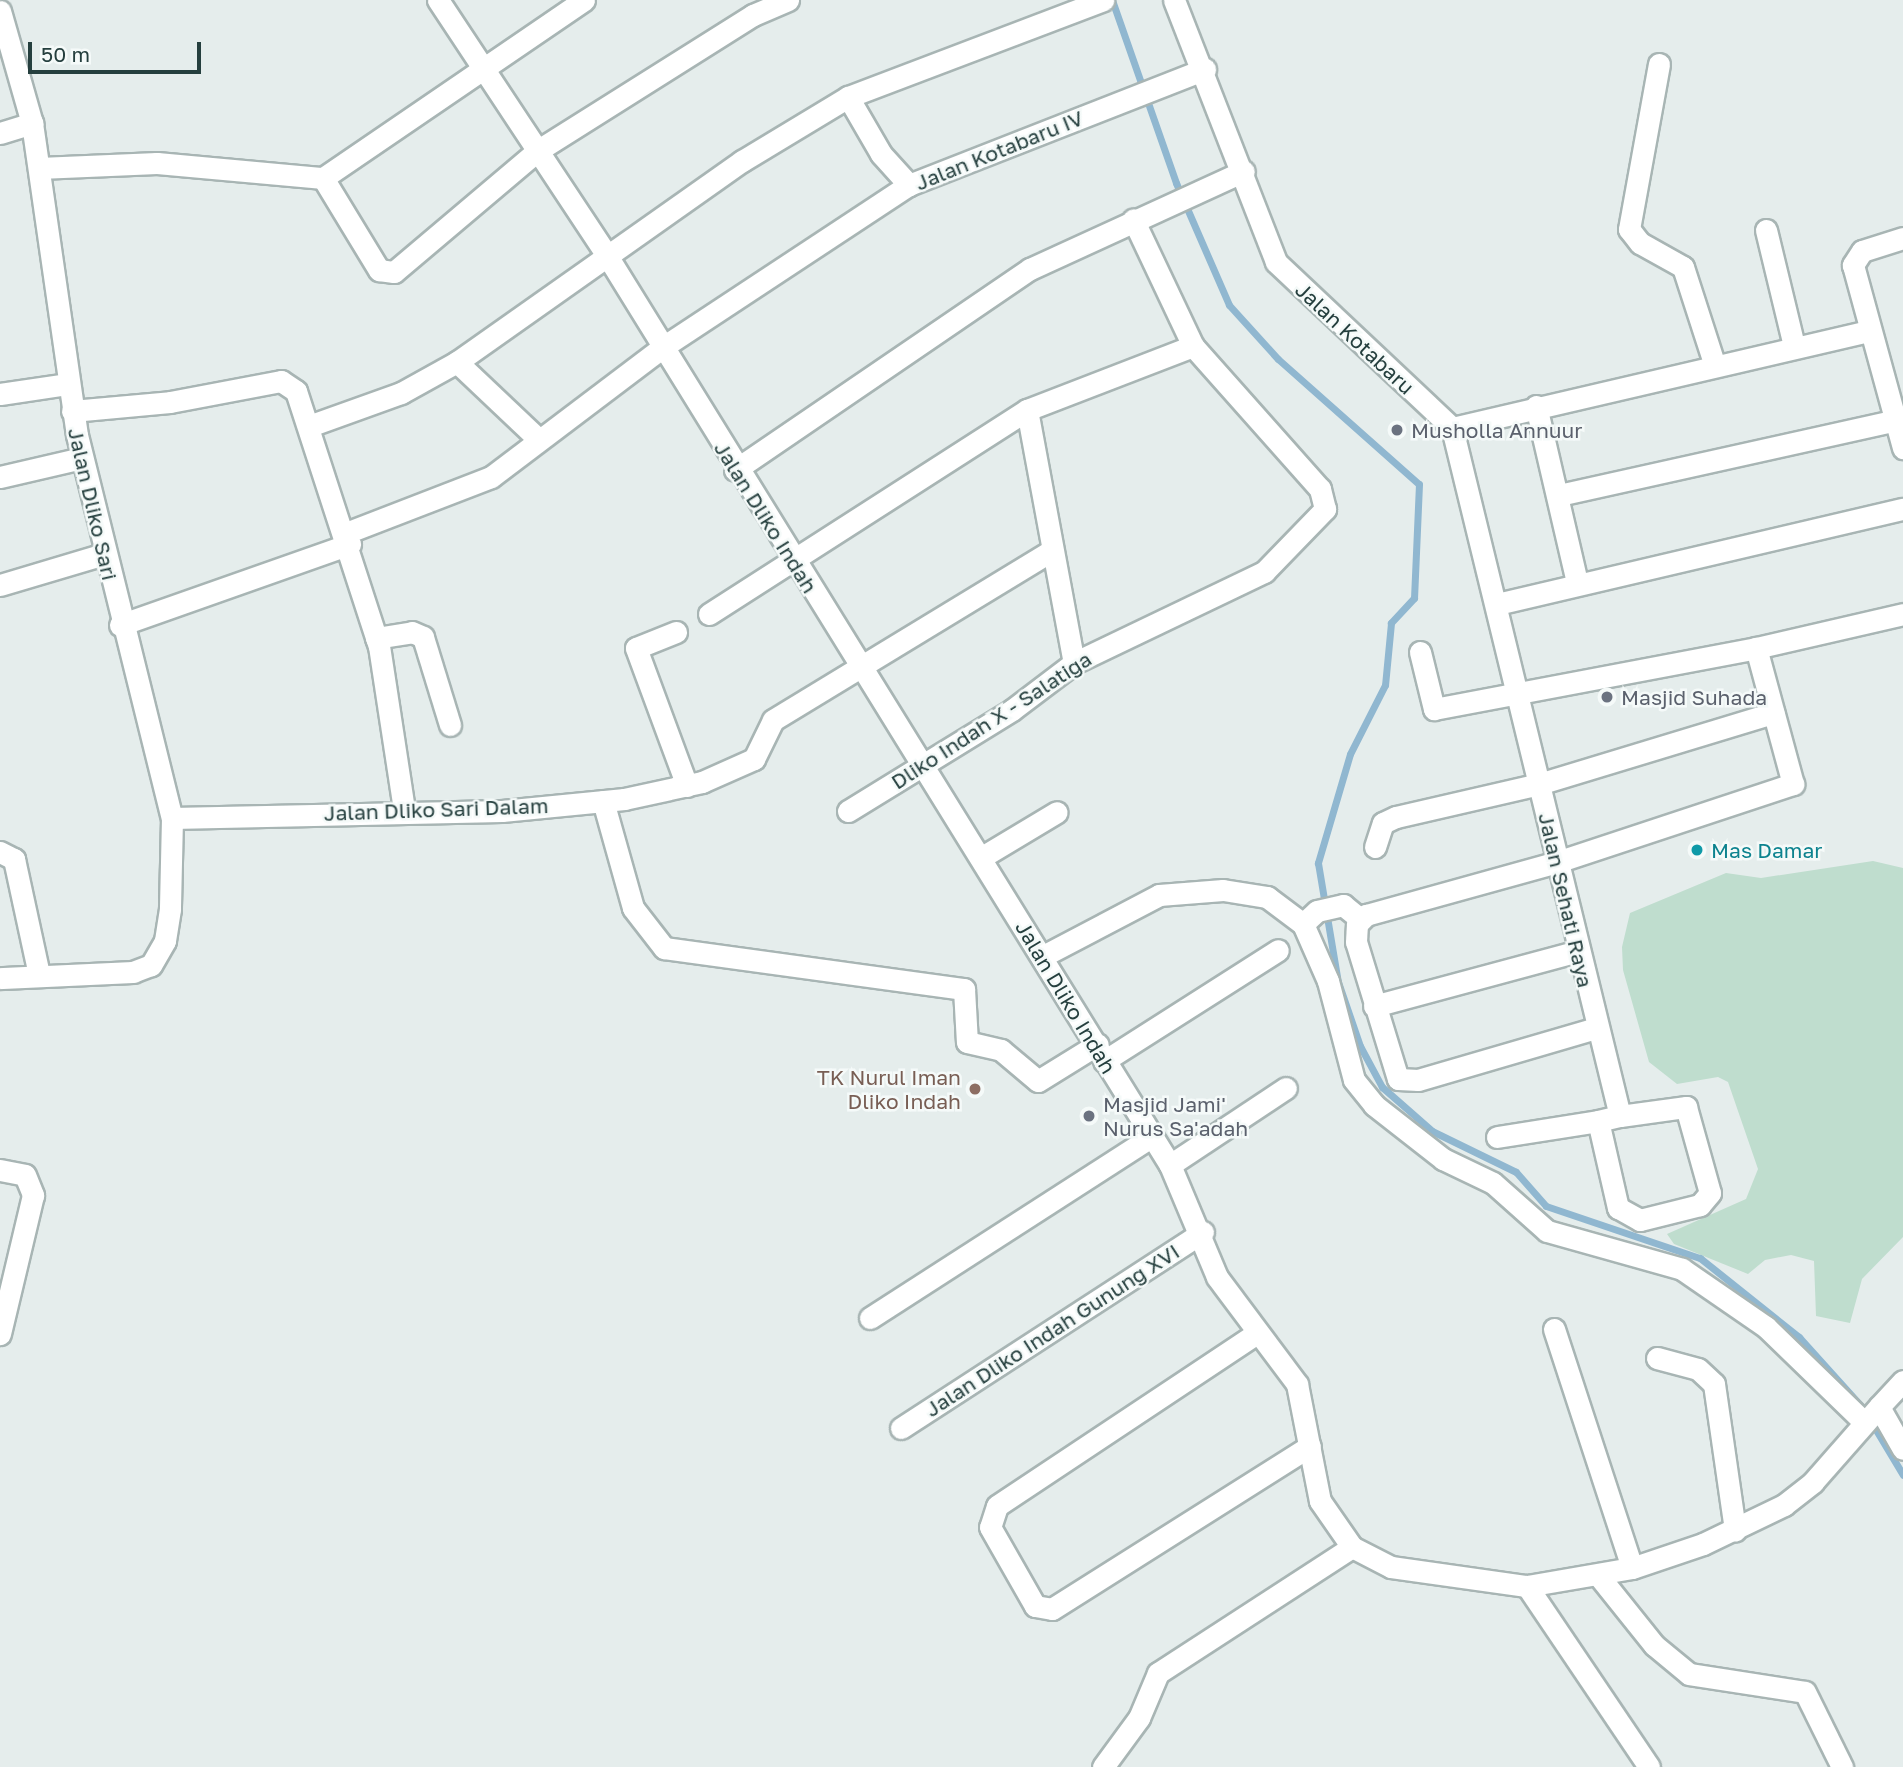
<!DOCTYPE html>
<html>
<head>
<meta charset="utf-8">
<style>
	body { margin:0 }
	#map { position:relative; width:1903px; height:1767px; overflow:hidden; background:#e5edec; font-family:"Golos Text",sans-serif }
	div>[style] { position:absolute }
	.green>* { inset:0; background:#bfddce }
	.stream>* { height:7px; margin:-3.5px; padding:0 3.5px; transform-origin:3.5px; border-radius:3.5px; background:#90b7d0 }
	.roads { filter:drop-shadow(2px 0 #a8b5b4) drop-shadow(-2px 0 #a8b5b4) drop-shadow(0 2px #a8b5b4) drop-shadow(0 -2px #a8b5b4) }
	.minor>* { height:21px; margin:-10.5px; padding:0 10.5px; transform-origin:10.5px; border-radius:10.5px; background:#fff }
	.dots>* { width:19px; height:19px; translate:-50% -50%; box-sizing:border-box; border:4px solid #f5faf9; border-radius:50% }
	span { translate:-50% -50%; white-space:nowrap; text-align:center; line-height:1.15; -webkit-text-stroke:5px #f5faf9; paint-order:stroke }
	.street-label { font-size:21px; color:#253f3e }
	.worship-label { font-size:21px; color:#5b616d }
	.left { translate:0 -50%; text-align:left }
	.culture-label { font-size:21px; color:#0d838f }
	.education-label { font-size:21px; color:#785e54 }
	.right { translate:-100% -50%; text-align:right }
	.scale { position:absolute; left:28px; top:42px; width:173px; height:32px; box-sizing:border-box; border:4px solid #253f3e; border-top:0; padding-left:9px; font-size:21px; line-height:24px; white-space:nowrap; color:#253f3e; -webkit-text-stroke:5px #f5faf9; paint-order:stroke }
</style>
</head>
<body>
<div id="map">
	<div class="green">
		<div style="clip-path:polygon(1873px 861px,1903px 868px,1903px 1237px,1862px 1279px,1850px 1323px,1816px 1316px,1814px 1261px,1791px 1255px,1765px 1260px,1748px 1274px,1674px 1244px,1667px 1234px,1746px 1199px,1758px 1169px,1728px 1082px,1718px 1077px,1677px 1084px,1649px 1062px,1623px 970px,1622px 947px,1630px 913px,1726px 873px,1761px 878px)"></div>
	</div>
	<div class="stream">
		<div style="left:1112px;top:0;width:194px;rotate:70.7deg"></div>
		<div style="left:1176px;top:183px;width:133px;rotate:66.5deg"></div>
		<div style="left:1229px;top:305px;width:73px;rotate:47.8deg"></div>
		<div style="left:1278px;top:359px;width:188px;rotate:41.6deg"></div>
		<div style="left:1419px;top:484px;width:114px;rotate:92.5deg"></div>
		<div style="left:1414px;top:598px;width:34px;rotate:133deg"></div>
		<div style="left:1391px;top:623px;width:62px;rotate:95.5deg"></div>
		<div style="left:1385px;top:685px;width:77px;rotate:116.9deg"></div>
		<div style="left:1350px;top:754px;width:114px;rotate:106.4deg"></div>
		<div style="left:1318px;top:863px;width:121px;rotate:80.5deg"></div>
		<div style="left:1338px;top:982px;width:68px;rotate:71deg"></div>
		<div style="left:1360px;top:1046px;width:47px;rotate:61.8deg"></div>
		<div style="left:1382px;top:1087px;width:67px;rotate:41.3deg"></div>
		<div style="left:1432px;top:1131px;width:93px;rotate:26deg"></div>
		<div style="left:1516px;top:1172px;width:45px;rotate:48.6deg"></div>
		<div style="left:1546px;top:1206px;width:163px;rotate:18.7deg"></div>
		<div style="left:1700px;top:1258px;width:127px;rotate:38.6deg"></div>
		<div style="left:1799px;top:1337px;width:94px;rotate:48deg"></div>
		<div style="left:1870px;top:1420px;width:64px;rotate:59deg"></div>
	</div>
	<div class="roads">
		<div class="minor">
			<div style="left:438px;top:0;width:305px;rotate:56.5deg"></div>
			<div style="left:606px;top:254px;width:1071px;rotate:58.24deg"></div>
			<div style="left:1170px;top:1165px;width:121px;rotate:67.2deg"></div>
			<div style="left:1217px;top:1277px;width:134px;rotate:53.2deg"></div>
			<div style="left:1297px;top:1384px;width:119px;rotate:78.9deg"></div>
			<div style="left:1320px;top:1501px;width:56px;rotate:55.2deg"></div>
			<div style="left:1352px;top:1547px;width:44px;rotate:27.1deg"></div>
			<div style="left:1391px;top:1567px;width:137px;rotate:8deg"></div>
			<div style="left:1527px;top:1586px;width:107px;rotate:-9.7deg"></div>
			<div style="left:1632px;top:1568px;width:75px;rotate:-18.7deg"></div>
			<div style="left:1703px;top:1544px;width:90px;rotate:-25.7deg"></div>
			<div style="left:1784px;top:1505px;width:37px;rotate:-38deg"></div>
			<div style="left:1813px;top:1482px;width:100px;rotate:-48.7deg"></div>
			<div style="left:584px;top:0;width:316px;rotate:145.7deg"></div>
			<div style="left:323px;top:178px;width:108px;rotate:58.7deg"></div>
			<div style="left:379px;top:270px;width:15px;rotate:8deg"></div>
			<div style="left:394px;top:272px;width:187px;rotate:-40.2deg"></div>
			<div style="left:537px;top:151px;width:255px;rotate:-32.2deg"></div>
			<div style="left:753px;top:15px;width:38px;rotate:-23deg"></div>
			<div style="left:1174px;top:0;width:281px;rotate:68.7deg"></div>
			<div style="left:1276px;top:262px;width:242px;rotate:43.3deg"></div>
			<div style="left:1452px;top:428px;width:427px;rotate:-13.1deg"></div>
			<div style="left:0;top:11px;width:116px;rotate:74.1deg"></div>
			<div style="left:32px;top:123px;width:315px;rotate:81.8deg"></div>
			<div style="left:77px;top:435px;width:395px;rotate:76.1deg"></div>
			<div style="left:172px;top:818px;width:91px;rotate:91.3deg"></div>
			<div style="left:170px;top:909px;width:32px;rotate:99deg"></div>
			<div style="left:165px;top:941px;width:28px;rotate:120deg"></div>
			<div style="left:151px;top:965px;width:19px;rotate:159deg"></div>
			<div style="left:133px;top:972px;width:133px;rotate:177.4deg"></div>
			<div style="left:1659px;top:64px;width:168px;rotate:100.3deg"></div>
			<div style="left:1629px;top:229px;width:18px;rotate:52deg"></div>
			<div style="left:1640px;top:243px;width:49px;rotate:29.2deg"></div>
			<div style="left:1683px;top:267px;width:101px;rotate:72.1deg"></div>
			<div style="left:848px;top:97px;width:66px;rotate:59.9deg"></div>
			<div style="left:881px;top:154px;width:42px;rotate:47.9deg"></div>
			<div style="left:0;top:133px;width:34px;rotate:-17deg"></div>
			<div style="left:39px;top:168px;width:118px;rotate:-2.4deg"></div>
			<div style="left:157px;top:163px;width:167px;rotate:5.2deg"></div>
			<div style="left:1766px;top:230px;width:119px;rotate:76.4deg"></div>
			<div style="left:1903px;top:238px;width:43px;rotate:162.4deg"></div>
			<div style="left:1862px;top:251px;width:17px;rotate:123deg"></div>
			<div style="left:1853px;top:265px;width:190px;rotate:74.7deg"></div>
			<div style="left:457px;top:362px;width:110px;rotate:43.5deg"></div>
			<div style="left:0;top:394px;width:69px;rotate:-8.4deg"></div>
			<div style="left:1536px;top:406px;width:181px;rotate:76.9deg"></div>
			<div style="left:1027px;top:410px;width:257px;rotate:79.5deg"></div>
			<div style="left:72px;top:411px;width:98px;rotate:-5.2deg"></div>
			<div style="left:170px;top:402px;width:113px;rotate:-10.7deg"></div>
			<div style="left:281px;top:381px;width:18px;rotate:34deg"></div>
			<div style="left:296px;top:391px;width:268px;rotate:72deg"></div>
			<div style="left:379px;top:646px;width:165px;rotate:81.3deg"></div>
			<div style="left:309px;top:426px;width:98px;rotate:-19.7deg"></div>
			<div style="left:401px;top:393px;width:64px;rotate:-29deg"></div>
			<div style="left:457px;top:362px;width:349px;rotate:-35.2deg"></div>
			<div style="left:742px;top:161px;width:124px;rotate:-31.1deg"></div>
			<div style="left:848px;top:97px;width:273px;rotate:-20.8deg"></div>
			<div style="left:1452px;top:428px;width:708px;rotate:76.28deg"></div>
			<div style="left:1620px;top:1116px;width:67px;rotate:-7.8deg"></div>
			<div style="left:1686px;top:1107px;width:89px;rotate:74.4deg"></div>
			<div style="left:1710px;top:1193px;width:16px;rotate:130deg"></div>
			<div style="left:1700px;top:1205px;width:62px;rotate:166deg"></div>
			<div style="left:1640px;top:1220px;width:25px;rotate:-151deg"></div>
			<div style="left:1618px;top:1208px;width:89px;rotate:-102.9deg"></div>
			<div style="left:1598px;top:1121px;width:23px;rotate:-13deg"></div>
			<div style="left:735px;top:470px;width:357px;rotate:-34.3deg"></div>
			<div style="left:1030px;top:269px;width:235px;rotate:-24.6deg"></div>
			<div style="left:0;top:477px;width:84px;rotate:-13deg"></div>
			<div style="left:1559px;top:495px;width:346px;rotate:-12.5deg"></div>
			<div style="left:346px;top:533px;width:155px;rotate:-21.1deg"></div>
			<div style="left:491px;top:477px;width:216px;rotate:-37.1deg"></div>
			<div style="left:663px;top:347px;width:295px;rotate:-33.4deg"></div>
			<div style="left:909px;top:185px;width:318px;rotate:-21.4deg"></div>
			<div style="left:0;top:585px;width:109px;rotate:-16.6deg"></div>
			<div style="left:1497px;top:604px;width:417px;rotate:-13.2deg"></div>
			<div style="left:709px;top:614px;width:378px;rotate:-32.7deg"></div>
			<div style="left:1027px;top:410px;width:178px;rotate:-21.1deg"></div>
			<div style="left:120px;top:625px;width:244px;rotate:-19.4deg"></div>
			<div style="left:676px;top:632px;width:43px;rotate:158.2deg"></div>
			<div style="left:636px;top:648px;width:147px;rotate:69.7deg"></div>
			<div style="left:376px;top:638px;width:36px;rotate:-9deg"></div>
			<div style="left:412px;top:632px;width:12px;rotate:24deg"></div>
			<div style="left:423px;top:637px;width:92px;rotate:72.9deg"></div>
			<div style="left:1420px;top:652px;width:59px;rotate:76.2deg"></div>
			<div style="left:1434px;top:709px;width:328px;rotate:-10.7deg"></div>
			<div style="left:603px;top:801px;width:111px;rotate:74.3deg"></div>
			<div style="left:633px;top:908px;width:51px;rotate:52.2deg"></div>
			<div style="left:664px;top:948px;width:303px;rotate:7.8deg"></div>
			<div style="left:964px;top:989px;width:53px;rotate:86.8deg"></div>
			<div style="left:967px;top:1042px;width:35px;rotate:13deg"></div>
			<div style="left:1001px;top:1050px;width:48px;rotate:40deg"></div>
			<div style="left:1038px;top:1081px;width:70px;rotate:-31.7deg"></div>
			<div style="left:848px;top:811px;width:193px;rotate:-31.6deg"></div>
			<div style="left:1012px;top:710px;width:78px;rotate:-37.2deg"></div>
			<div style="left:1074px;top:663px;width:211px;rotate:-25.6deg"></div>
			<div style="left:1264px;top:572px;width:88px;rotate:-45.9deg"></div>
			<div style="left:1325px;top:509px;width:21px;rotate:-104deg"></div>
			<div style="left:1320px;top:489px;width:191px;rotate:-131.6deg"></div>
			<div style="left:1193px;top:346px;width:140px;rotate:-115.3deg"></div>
			<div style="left:172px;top:818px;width:330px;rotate:-1.2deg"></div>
			<div style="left:502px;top:811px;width:123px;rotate:-5.6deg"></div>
			<div style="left:624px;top:799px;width:80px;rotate:-12.3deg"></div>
			<div style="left:702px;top:782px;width:57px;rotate:-23.9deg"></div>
			<div style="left:754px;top:759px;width:43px;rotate:-64deg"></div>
			<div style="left:773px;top:720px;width:323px;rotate:-31.3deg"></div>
			<div style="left:1375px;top:847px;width:25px;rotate:-72deg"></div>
			<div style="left:1383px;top:823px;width:14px;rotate:-25deg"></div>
			<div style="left:1396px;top:817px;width:147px;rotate:-13deg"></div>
			<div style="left:1539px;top:784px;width:245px;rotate:-16.9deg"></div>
			<div style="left:0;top:852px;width:16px;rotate:27deg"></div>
			<div style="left:14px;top:859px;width:119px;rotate:77.8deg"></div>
			<div style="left:982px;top:857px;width:87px;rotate:-31deg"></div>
			<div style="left:1303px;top:924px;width:19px;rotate:-43deg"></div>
			<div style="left:1317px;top:911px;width:27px;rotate:-13deg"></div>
			<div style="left:1343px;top:905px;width:22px;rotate:39deg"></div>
			<div style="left:1043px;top:956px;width:131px;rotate:-27.7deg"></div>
			<div style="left:1159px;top:895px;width:64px;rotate:-4.5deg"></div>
			<div style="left:1223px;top:890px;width:45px;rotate:9deg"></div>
			<div style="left:1267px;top:897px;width:45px;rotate:36.9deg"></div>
			<div style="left:1303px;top:924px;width:62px;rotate:66.3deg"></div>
			<div style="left:1328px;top:981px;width:102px;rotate:75.3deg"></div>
			<div style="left:1354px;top:1080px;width:32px;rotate:51deg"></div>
			<div style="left:1374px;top:1105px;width:88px;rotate:38deg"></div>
			<div style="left:1443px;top:1159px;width:55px;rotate:25.6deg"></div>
			<div style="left:1493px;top:1183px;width:72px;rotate:41.6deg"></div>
			<div style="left:1547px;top:1231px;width:140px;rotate:15.7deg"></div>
			<div style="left:1682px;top:1269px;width:102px;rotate:34.6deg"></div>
			<div style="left:1766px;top:1327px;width:135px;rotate:44.1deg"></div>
			<div style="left:1374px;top:1006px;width:211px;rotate:-15.1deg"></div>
			<div style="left:1596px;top:1028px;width:185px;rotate:163.7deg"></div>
			<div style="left:1418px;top:1080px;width:20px;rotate:-177deg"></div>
			<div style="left:1398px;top:1079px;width:143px;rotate:-107deg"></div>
			<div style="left:1356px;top:942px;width:18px;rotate:-87deg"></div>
			<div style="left:1357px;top:924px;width:13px;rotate:-45deg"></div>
			<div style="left:1366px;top:915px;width:198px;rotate:-15.5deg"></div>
			<div style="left:1557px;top:862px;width:249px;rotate:-18.3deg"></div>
			<div style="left:1793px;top:784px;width:141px;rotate:-105.2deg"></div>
			<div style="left:1756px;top:648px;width:151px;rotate:-13deg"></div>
			<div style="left:1104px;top:1061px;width:206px;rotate:-32.5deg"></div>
			<div style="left:1497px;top:1137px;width:102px;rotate:-9deg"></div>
			<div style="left:1170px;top:1165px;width:139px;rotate:-33.6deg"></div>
			<div style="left:0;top:1170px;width:25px;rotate:11deg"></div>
			<div style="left:25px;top:1175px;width:22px;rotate:68deg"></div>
			<div style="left:33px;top:1195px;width:143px;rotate:103.4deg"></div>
			<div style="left:870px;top:1318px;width:332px;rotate:-32.8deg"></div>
			<div style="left:1554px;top:1329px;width:251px;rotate:71.9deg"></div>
			<div style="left:1257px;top:1333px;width:312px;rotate:146.4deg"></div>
			<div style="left:997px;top:1506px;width:22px;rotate:108deg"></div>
			<div style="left:990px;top:1527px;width:91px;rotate:60.3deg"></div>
			<div style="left:1035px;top:1606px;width:17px;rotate:10deg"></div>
			<div style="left:1052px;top:1609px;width:305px;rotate:-32.3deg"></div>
			<div style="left:1657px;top:1358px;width:42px;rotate:15deg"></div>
			<div style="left:1698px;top:1369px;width:22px;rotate:43deg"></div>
			<div style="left:1714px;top:1384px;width:148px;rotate:81.8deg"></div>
			<div style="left:1903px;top:1381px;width:35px;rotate:133deg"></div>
			<div style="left:1879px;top:1407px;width:48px;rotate:60.3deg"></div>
			<div style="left:901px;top:1428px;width:360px;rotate:-33deg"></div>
			<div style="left:1598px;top:1575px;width:90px;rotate:51.3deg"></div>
			<div style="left:1654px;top:1645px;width:45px;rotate:39.6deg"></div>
			<div style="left:1689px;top:1674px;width:117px;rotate:8.8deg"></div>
			<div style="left:1805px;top:1692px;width:84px;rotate:63.7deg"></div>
			<div style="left:1527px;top:1586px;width:218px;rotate:56deg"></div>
			<div style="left:1103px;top:1767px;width:61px;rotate:-53.7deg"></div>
			<div style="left:1139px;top:1718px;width:49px;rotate:-67.1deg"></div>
			<div style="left:1158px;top:1673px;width:231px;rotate:-33deg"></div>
		</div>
	</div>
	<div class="dots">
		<div style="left:1397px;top:430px;background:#6b7280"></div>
		<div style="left:1607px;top:697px;background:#6b7280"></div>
		<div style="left:1697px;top:850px;background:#0f9aa8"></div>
		<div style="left:975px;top:1089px;background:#8d6e63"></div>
		<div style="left:1089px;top:1116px;background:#6b7280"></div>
	</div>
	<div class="street-label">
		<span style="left:999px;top:150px;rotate:-22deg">Jalan Kotabaru IV</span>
		<span style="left:1355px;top:338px;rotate:43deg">Jalan Kotabaru</span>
		<span style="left:93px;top:504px;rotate:77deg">Jalan Dliko Sari</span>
		<span style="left:766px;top:517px;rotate:58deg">Jalan Dliko Indah</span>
		<span style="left:991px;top:720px;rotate:-33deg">Dliko Indah X - Salatiga</span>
		<span style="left:436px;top:809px;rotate:-2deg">Jalan Dliko Sari Dalam</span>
		<span style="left:1566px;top:900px;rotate:77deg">Jalan Sehati Raya</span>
		<span style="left:1066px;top:997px;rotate:59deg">Jalan Dliko Indah</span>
		<span style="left:1052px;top:1330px;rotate:-33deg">Jalan Dliko Indah Gunung XVI</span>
	</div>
	<div class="worship-label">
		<span class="left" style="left:1411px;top:430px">Musholla Annuur</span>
		<span class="left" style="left:1621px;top:697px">Masjid Suhada</span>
		<span class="left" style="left:1103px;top:1116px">Masjid Jami'<br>Nurus Sa'adah</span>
	</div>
	<div class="culture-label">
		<span class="left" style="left:1711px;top:850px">Mas Damar</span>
	</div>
	<div class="education-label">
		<span class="right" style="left:961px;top:1089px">TK Nurul Iman<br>Dliko Indah</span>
	</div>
	<div class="scale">50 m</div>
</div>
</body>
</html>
